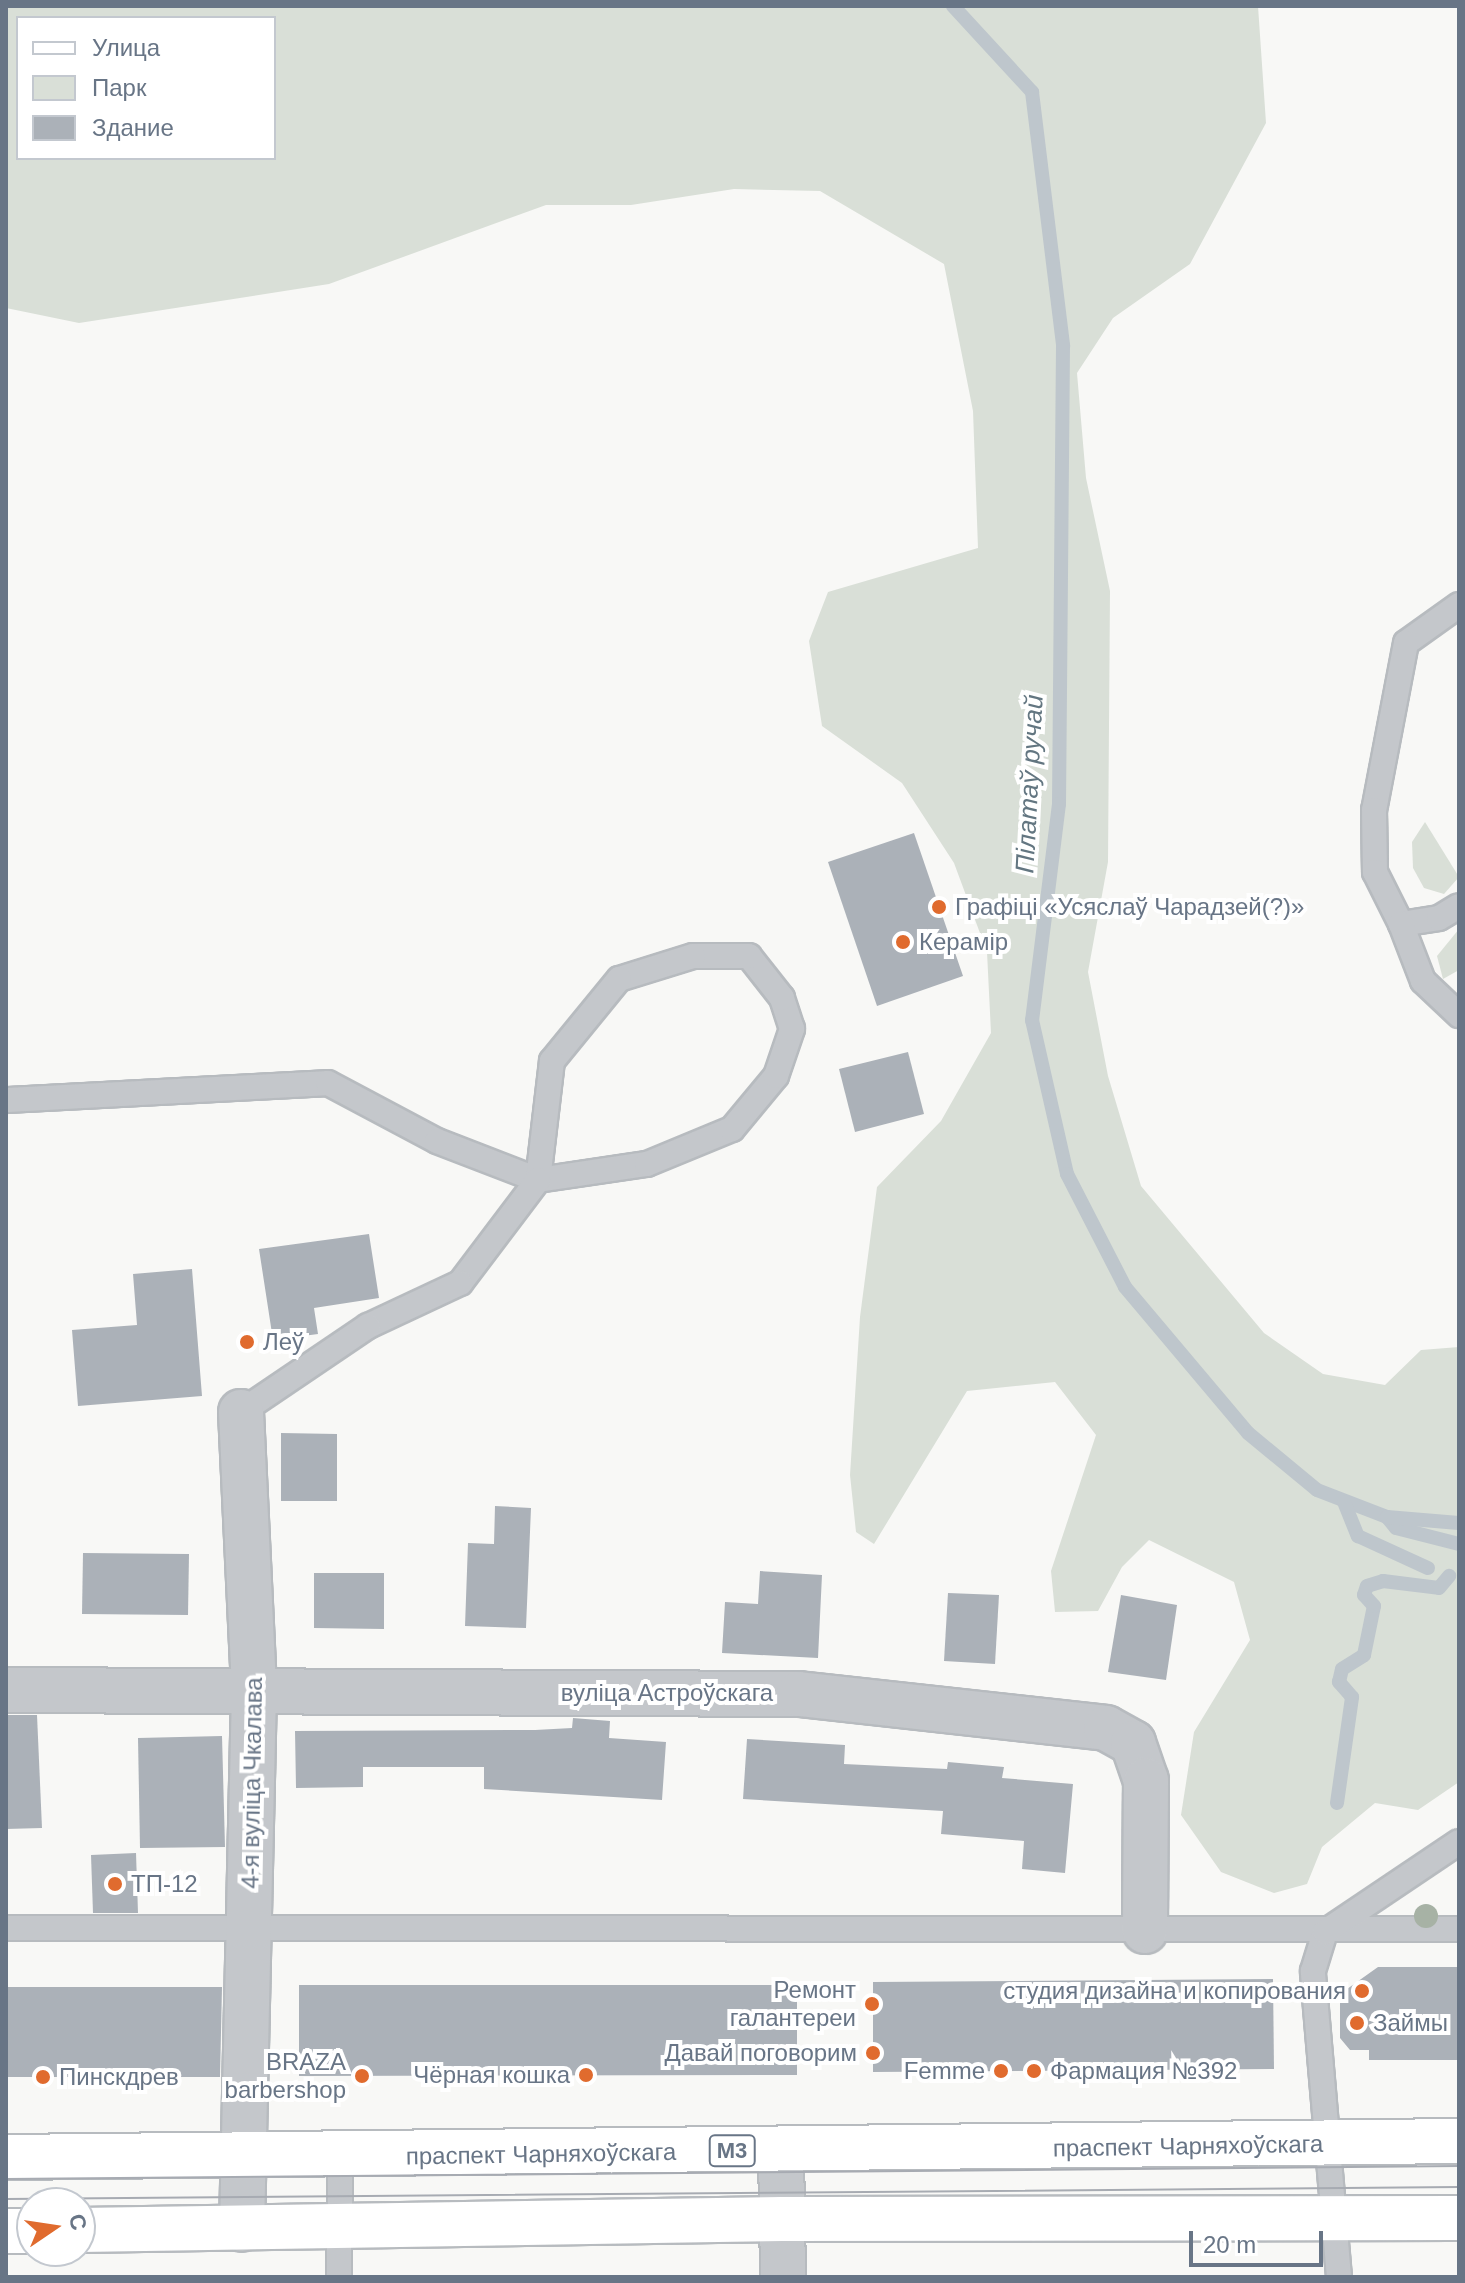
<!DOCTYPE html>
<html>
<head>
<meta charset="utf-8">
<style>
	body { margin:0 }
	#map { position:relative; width:1465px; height:2283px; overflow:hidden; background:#f8f8f6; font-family:Helvetica,sans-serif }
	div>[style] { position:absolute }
	.green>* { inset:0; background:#d9dfd7 }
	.stream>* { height:14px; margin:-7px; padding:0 7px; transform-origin:7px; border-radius:7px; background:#bec6cc }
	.building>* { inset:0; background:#abb1b8 }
	.roads { filter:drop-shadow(2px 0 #b7bbbf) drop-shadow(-2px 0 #b7bbbf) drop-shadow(0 2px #b7bbbf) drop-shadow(0 -2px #b7bbbf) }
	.lane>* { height:24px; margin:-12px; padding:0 12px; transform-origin:12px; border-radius:12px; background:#c4c7cb }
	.street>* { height:44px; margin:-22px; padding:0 22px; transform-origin:22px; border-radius:22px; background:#c4c7cb }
	.primary>* { height:44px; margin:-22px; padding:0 22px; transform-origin:22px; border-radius:22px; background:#fff }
	.tram>* { height:2px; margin:-1px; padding:0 1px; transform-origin:1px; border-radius:1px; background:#a7abb2 }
	.trees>* { width:24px; height:24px; margin:-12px; border-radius:50%; background:#a7b2a5 }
	.dots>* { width:22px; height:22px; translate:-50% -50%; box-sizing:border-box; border:4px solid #fff; border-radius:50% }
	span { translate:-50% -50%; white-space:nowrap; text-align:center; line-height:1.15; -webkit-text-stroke:8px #fff; paint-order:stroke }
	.shield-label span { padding:2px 6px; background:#fff; border:2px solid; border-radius:6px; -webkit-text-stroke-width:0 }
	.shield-label { font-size:22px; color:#687586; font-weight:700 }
	.poi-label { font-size:24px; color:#687586 }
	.left { translate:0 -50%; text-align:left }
	.right { translate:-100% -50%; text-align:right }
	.street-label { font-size:24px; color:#687586 }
	.water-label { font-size:26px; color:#637681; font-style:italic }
	.frame { position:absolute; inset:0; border:8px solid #687586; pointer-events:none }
	.legend { position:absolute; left:16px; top:16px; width:260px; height:144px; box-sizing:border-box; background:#fff; border:2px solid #c3c8cf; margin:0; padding:10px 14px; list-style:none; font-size:24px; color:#687586 }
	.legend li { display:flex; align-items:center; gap:16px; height:40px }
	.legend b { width:40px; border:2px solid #c3c8cf }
	.north { position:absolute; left:16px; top:2187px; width:80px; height:80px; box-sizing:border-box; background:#fff; border:2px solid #c3c8cf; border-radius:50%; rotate:77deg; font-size:22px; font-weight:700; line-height:32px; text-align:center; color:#687586 }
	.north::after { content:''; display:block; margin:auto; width:28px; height:36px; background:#e06b2e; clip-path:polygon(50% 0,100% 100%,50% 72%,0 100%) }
	.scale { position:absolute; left:1189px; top:2231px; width:134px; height:36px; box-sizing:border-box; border:4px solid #687586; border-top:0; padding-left:10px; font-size:24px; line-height:28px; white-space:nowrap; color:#687586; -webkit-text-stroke:6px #fff; paint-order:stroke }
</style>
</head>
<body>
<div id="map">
	<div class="green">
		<div style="clip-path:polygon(evenodd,6px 6px,1258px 6px,1266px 123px,1190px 264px,1113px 318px,1077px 373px,1086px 478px,1110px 591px,1108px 862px,1088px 972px,1108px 1076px,1141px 1186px,1264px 1333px,1323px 1374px,1385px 1385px,1421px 1350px,1459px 1347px,1459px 1782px,1418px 1810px,1375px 1803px,1322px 1847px,1307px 1884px,1274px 1893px,1221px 1872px,1181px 1815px,1194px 1732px,1250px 1640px,1234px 1582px,1149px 1540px,1122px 1567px,1098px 1611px,1055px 1612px,1051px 1571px,1096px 1435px,1055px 1382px,967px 1391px,874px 1544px,856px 1532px,850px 1475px,860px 1317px,877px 1187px,941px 1121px,991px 1033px,987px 952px,954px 863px,902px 783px,822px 726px,809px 641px,828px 592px,978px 548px,973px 411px,944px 264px,820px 191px,734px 189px,631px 205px,546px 205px,329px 284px,79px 323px,6px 308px,6px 6px,18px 18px,274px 18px,274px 158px,18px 158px,18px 18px)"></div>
		<div style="clip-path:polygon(1425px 822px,1459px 877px,1444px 894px,1424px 888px,1413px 868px,1412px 842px)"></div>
		<div style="clip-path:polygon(1459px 929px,1459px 970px,1443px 979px,1437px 956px)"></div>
	</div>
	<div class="stream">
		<div style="left:953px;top:6px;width:117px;rotate:47.4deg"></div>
		<div style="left:1032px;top:92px;width:256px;rotate:83deg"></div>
		<div style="left:1063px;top:346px;width:458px;rotate:90.5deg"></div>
		<div style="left:1059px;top:804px;width:218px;rotate:97.1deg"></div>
		<div style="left:1032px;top:1020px;width:158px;rotate:77.2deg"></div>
		<div style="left:1067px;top:1174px;width:127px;rotate:62.8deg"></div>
		<div style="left:1125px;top:1287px;width:191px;rotate:49.9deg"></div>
		<div style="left:1248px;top:1433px;width:89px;rotate:39.6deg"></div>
		<div style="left:1317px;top:1490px;width:75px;rotate:21.1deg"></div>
		<div style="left:1387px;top:1517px;width:14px;rotate:51deg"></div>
		<div style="left:1396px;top:1528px;width:65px;rotate:14.3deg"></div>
		<div style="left:1344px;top:1502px;width:37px;rotate:68deg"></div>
		<div style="left:1358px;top:1536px;width:77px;rotate:24.6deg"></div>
		<div style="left:1387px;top:1517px;width:72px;rotate:4.8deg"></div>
		<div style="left:1337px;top:1803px;width:107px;rotate:-81.9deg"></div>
		<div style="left:1352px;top:1697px;width:20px;rotate:-131deg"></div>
		<div style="left:1339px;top:1682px;width:13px;rotate:-77deg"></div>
		<div style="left:1342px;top:1669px;width:26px;rotate:-32deg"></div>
		<div style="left:1364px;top:1655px;width:50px;rotate:-78.5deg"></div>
		<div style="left:1374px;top:1606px;width:15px;rotate:-132deg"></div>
		<div style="left:1364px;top:1595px;width:9px;rotate:-72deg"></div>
		<div style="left:1367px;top:1586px;width:17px;rotate:-17deg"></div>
		<div style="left:1383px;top:1581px;width:56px;rotate:7.1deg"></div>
		<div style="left:1439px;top:1588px;width:16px;rotate:-50deg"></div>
	</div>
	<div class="building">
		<div style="clip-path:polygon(914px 833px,963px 976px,877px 1006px,828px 862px)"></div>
		<div style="clip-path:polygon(908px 1052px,924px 1114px,855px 1132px,839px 1069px)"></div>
		<div style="clip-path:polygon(369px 1234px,379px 1298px,314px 1308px,318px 1334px,273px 1340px,259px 1249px)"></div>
		<div style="clip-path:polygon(192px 1269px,202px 1396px,78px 1406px,72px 1330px,137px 1325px,133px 1274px)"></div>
		<div style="clip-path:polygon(281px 1433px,337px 1434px,337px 1501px,281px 1501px)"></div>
		<div style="clip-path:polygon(495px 1506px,531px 1508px,526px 1628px,465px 1626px,468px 1543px,494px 1544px)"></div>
		<div style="clip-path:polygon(83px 1553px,189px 1554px,188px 1615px,82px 1614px)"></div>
		<div style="clip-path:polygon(760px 1571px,822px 1575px,818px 1658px,722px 1653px,725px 1602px,758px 1604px)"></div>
		<div style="clip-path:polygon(314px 1573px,384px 1573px,384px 1629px,314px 1628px)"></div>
		<div style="clip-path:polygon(948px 1593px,999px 1595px,995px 1664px,944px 1661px)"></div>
		<div style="clip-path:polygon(1121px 1595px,1177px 1605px,1166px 1680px,1108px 1672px)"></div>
		<div style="clip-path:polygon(6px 1715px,37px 1715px,42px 1828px,6px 1829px)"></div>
		<div style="clip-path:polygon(573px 1718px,610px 1721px,609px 1738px,666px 1742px,662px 1800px,484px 1789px,484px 1767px,363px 1767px,363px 1787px,296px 1788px,295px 1731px,535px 1730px,572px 1728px)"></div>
		<div style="clip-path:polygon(222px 1736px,225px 1847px,140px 1848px,138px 1738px)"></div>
		<div style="clip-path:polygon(747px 1739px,845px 1745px,844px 1764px,947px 1769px,948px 1762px,1004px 1767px,1002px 1778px,1073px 1784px,1065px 1873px,1022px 1869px,1024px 1841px,941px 1834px,943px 1811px,743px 1799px)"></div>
		<div style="clip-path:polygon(136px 1853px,138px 1913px,93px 1913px,91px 1855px)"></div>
		<div style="clip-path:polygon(1378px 1967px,1459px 1967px,1459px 2060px,1369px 2060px,1369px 2050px,1350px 2050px,1340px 2038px,1340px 1994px)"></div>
		<div style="clip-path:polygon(1273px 1979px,1274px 2069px,873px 2072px,873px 1982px)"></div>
		<div style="clip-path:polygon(299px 1985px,797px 1985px,797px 2075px,299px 2076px)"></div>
		<div style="clip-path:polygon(6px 1987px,222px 1987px,220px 2077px,6px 2077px)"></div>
	</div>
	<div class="roads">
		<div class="lane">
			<div style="left:1459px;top:605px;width:65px;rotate:144.4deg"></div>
			<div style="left:1406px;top:643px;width:170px;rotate:100.8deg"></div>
			<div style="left:1374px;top:810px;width:62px;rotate:89.1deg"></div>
			<div style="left:1375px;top:872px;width:58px;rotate:63.4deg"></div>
			<div style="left:1401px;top:924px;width:38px;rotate:-9deg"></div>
			<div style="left:1439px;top:918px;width:23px;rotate:-31deg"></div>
			<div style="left:1401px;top:924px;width:61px;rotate:68.9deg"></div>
			<div style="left:1423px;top:981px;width:50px;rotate:43.4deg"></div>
			<div style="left:6px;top:1100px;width:322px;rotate:-3deg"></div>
			<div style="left:328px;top:1083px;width:123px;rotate:28deg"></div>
			<div style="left:437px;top:1141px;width:108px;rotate:21.1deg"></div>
			<div style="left:538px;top:1180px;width:110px;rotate:-8.4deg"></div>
			<div style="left:647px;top:1164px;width:92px;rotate:-22.4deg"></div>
			<div style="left:732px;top:1129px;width:69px;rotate:-50.3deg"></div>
			<div style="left:776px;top:1076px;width:50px;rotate:-71.2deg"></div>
			<div style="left:792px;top:1029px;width:33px;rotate:-108deg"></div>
			<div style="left:782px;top:998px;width:53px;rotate:-128.2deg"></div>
			<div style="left:749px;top:956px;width:56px;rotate:180deg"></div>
			<div style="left:693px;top:956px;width:77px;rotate:162.7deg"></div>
			<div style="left:619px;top:979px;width:106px;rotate:129.3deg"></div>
			<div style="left:552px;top:1061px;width:120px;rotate:96.7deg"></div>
			<div style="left:538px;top:1180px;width:129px;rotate:127.1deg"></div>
			<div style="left:460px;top:1283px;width:102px;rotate:154.9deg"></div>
			<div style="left:368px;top:1326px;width:153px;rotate:145.9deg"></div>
			<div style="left:6px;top:1928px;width:1453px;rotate:0.04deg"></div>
			<div style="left:339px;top:2277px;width:120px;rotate:-89.5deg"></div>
			<div style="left:1339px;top:2277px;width:307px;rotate:-94.9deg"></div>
			<div style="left:1313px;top:1971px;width:41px;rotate:-72.9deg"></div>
			<div style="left:1325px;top:1932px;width:161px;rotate:-33.9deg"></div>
		</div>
		<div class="street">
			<div style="left:241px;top:1412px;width:279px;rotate:87.3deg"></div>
			<div style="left:254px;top:1691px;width:538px;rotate:91.28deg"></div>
			<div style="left:6px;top:1690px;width:793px;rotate:0.29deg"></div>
			<div style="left:799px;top:1694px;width:309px;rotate:6.3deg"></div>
			<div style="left:1106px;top:1728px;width:31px;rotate:29deg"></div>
			<div style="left:1133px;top:1743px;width:39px;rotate:71deg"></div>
			<div style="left:1146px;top:1780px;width:151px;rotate:90.4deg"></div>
			<div style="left:781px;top:2150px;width:127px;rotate:89.1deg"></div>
		</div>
		<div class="primary">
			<div style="left:6px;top:2157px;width:1453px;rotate:-0.63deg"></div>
			<div style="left:80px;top:2230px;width:702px;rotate:-0.9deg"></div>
			<div style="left:782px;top:2219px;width:677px;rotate:-0.08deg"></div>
			<div style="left:6px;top:2231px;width:26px"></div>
		</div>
	</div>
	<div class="tram">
		<div style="left:6px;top:2179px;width:1453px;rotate:-0.51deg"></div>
		<div style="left:6px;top:2199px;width:1453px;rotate:-0.47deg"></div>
	</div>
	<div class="trees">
		<div style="left:1426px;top:1916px"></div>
	</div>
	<div class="dots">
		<div style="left:939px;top:907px;background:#e06b2e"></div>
		<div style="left:903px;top:942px;background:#e06b2e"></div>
		<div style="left:247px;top:1342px;background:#e06b2e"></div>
		<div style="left:115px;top:1884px;background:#e06b2e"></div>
		<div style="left:1362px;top:1991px;background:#e06b2e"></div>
		<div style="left:872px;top:2004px;background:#e06b2e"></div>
		<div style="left:1357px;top:2023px;background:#e06b2e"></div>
		<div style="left:873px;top:2053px;background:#e06b2e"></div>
		<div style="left:1001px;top:2071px;background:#e06b2e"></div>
		<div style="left:1034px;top:2071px;background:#e06b2e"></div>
		<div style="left:586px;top:2075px;background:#e06b2e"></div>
		<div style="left:362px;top:2076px;background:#e06b2e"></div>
		<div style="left:43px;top:2077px;background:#e06b2e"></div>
	</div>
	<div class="shield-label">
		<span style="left:732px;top:2151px">М3</span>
	</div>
	<div class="poi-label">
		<span class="left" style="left:955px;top:907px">Графіці «Усяслаў Чарадзей(?)»</span>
		<span class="left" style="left:919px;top:942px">Керамір</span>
		<span class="left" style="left:263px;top:1342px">Леў</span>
		<span class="left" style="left:131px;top:1884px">ТП-12</span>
		<span class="right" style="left:856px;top:2004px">Ремонт<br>галантереи</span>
		<span class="right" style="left:1346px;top:1991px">студия дизайна и копирования</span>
		<span class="left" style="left:1373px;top:2023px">Займы</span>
		<span class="right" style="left:857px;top:2053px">Давай поговорим</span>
		<span class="right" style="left:346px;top:2076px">BRAZA<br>barbershop</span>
		<span class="right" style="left:985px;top:2071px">Femme</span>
		<span class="left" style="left:1050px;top:2071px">Фармация №392</span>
		<span class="right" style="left:570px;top:2075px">Чёрная кошка</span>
		<span class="left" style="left:59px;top:2077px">Пинскдрев</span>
	</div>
	<div class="street-label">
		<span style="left:667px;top:1693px">вуліца Астроўскага</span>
		<span style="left:252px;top:1783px;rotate:-89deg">4-я вуліца Чкалава</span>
		<span style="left:1188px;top:2146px;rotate:-1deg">праспект Чарняхоўскага</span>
		<span style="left:541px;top:2154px;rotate:-1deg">праспект Чарняхоўскага</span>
	</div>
	<div class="water-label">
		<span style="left:1030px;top:784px;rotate:-87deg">Пілатаў ручай</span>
	</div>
	<div class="frame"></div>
	<ul class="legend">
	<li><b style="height:10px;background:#fff"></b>Улица</li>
	<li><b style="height:22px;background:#d9dfd7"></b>Парк</li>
	<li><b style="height:22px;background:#abb1b8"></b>Здание</li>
	</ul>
	<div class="north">С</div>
	<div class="scale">20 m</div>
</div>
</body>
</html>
